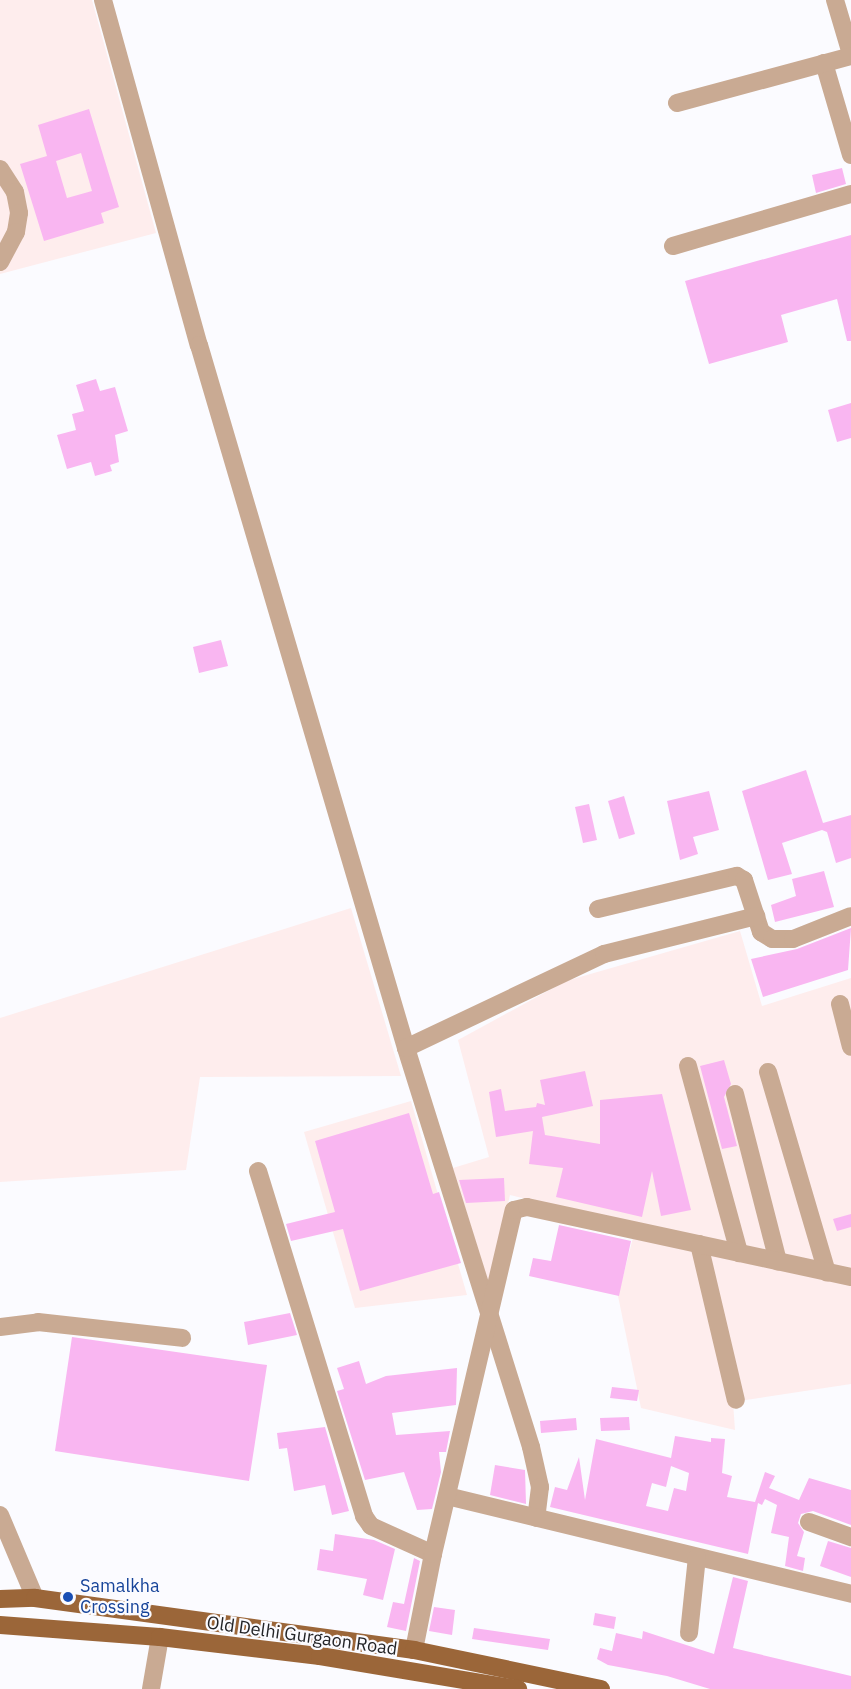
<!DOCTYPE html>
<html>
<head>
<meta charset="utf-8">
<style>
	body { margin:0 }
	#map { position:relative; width:851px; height:1689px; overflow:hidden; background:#fbfbff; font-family:"IBM Plex Sans",sans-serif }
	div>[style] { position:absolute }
	.industrial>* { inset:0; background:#feeded }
	.building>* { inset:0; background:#f9b6f1 }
	.minor>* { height:18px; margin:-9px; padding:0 9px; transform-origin:9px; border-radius:9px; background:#c9aa93 }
	.major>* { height:18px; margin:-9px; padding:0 9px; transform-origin:9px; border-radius:9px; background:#9b6639 }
	.dots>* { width:16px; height:16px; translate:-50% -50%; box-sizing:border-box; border:3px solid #fbfbff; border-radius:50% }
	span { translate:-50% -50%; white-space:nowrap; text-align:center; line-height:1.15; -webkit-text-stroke:4.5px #fbfbff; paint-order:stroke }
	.transit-label { font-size:18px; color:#164399 }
	.left { translate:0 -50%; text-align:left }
	.street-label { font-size:18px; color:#232427 }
</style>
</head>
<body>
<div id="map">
	<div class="industrial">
		<div style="clip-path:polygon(0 0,92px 0,156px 233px,0 274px)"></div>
		<div style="clip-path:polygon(351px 908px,401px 1076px,200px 1077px,186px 1170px,0 1182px,0 1018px)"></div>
		<div style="clip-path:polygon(740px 931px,762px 1006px,851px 978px,851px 1384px,733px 1402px,735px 1430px,641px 1408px,618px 1296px,636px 1226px,510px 1195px,489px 1285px,453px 1168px,489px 1157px,458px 1040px,566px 981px)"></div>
		<div style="clip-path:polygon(411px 1101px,467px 1295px,355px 1308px,304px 1132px)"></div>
	</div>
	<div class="building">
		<div style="clip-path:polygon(evenodd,89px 109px,119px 207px,101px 213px,104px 223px,44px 241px,20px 164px,47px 156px,38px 125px,89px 109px,81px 153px,92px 191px,67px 198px,56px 161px,81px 153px)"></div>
		<div style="clip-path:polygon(842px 168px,846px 184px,816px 193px,812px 175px)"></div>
		<div style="clip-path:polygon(851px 235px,851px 341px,847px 341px,837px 299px,781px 315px,788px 342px,709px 364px,685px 281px)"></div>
		<div style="clip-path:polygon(96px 379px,100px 391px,115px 387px,128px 431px,115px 435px,119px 462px,110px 465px,112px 471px,95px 476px,91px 462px,67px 469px,57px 435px,76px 430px,72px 414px,84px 411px,76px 385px)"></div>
		<div style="clip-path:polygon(851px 403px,851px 438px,837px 442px,828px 410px)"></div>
		<div style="clip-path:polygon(221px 640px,228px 666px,199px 673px,193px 647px)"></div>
		<div style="clip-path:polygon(806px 770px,823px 823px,851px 815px,851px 858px,836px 863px,827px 832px,822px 830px,782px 843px,792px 874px,768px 880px,742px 791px)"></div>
		<div style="clip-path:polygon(709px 791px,719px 830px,693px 837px,698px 854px,680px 860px,667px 801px)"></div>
		<div style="clip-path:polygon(624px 796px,635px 834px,619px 839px,608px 801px)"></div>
		<div style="clip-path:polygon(589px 804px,597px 840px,583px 843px,575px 807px)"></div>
		<div style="clip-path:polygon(824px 871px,834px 907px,775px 922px,771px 905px,796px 896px,792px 879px)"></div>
		<div style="clip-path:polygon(851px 928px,848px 970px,763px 997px,751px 959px,797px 949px)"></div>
		<div style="clip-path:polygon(724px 1060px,731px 1084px,724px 1097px,737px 1146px,722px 1149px,700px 1066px)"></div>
		<div style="clip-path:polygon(585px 1071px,593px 1106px,542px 1117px,545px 1135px,600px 1144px,600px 1100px,662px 1094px,691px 1210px,661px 1216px,652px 1171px,642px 1217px,556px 1197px,563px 1168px,529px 1164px,533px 1131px,496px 1137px,489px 1092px,501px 1089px,505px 1111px,536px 1107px,537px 1103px,545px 1105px,540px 1080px)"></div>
		<div style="clip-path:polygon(409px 1113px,433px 1194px,439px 1192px,461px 1263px,360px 1291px,343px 1229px,291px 1241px,286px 1224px,335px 1212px,315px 1141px)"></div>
		<div style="clip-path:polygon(504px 1178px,505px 1201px,466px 1203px,459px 1180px)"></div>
		<div style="clip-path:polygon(851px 1214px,851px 1227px,837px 1231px,833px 1219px)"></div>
		<div style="clip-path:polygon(559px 1225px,631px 1241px,619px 1296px,529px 1276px,533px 1258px,551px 1261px)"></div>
		<div style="clip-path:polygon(290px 1313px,297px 1335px,248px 1345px,244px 1322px)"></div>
		<div style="clip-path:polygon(72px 1337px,267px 1365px,249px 1481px,55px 1451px)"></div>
		<div style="clip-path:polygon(359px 1361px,366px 1384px,386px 1376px,457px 1368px,456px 1405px,392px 1413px,396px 1435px,450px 1431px,446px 1452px,439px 1452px,441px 1472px,432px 1509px,417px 1510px,404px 1472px,365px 1480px,337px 1391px,344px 1389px,337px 1368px)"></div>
		<div style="clip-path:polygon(612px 1387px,639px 1390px,637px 1401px,610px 1398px)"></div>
		<div style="clip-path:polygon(629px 1417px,630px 1430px,601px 1431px,600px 1418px)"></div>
		<div style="clip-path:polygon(576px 1418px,577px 1430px,541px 1433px,540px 1421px)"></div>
		<div style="clip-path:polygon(325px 1427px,349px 1511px,332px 1515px,325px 1485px,294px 1491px,287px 1448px,279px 1449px,277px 1433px)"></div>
		<div style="clip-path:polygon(evenodd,675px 1436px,711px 1442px,711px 1438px,725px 1439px,722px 1473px,732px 1476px,727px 1497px,755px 1502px,765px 1472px,775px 1476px,769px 1488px,799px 1500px,809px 1478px,851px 1490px,851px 1525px,813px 1511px,801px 1514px,798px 1523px,804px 1532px,797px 1556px,805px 1558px,803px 1571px,785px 1566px,789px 1537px,771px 1533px,777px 1505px,765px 1499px,762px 1505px,758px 1503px,748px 1554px,550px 1507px,555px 1487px,567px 1490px,579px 1457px,585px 1500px,596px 1439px,671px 1458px,675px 1436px,671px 1466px,689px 1473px,686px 1491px,674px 1488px,668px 1511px,646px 1506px,652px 1483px,666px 1487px,671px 1466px)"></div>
		<div style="clip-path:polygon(495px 1465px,525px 1470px,526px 1504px,490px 1495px)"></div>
		<div style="clip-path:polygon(335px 1534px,374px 1540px,395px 1549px,383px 1600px,363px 1595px,367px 1579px,317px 1570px,320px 1549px,333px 1551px)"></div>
		<div style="clip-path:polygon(828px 1541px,851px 1548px,851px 1577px,820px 1566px)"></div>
		<div style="clip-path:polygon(414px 1558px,420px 1561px,406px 1631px,387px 1627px,393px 1602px,404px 1604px)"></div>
		<div style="clip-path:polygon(733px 1577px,748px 1581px,733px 1648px,851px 1676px,851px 1689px,710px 1689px,667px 1676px,608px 1665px,597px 1659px,600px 1648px,612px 1651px,616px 1633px,642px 1639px,643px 1631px,714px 1654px)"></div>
		<div style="clip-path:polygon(434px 1607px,455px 1610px,452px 1635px,429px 1631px)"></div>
		<div style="clip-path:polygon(595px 1613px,616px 1617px,614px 1629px,593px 1625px)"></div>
		<div style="clip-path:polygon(474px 1628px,550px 1639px,548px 1650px,472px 1639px)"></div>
	</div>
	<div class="minor">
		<div style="left:103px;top:0;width:358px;rotate:74.5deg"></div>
		<div style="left:199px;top:345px;width:733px;rotate:73.59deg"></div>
		<div style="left:406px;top:1048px;width:418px;rotate:72.6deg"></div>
		<div style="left:531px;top:1447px;width:41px;rotate:77.3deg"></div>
		<div style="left:540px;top:1487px;width:31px;rotate:97deg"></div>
		<div style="left:835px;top:0;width:56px;rotate:73.5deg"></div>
		<div style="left:824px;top:63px;width:96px;rotate:73.6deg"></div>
		<div style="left:677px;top:103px;width:180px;rotate:-15.1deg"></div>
		<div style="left:0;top:169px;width:27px;rotate:57deg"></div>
		<div style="left:15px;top:192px;width:21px;rotate:79deg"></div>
		<div style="left:19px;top:213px;width:19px;rotate:99deg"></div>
		<div style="left:16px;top:232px;width:34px;rotate:118deg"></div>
		<div style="left:673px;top:246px;width:185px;rotate:-16.3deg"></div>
		<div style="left:598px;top:909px;width:143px;rotate:-13.4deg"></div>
		<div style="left:737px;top:876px;width:8px;rotate:30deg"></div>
		<div style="left:744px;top:880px;width:55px;rotate:71.9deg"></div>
		<div style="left:761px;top:932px;width:13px;rotate:32deg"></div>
		<div style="left:772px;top:939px;width:21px"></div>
		<div style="left:793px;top:939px;width:62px;rotate:-21.6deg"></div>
		<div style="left:840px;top:1004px;width:44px;rotate:75.7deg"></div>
		<div style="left:406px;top:1048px;width:219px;rotate:-25.4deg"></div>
		<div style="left:604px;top:954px;width:157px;rotate:-14deg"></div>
		<div style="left:688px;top:1066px;width:194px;rotate:74.7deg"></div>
		<div style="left:768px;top:1072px;width:209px;rotate:73.6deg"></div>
		<div style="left:735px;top:1094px;width:173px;rotate:75.6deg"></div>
		<div style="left:258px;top:1171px;width:361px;rotate:72.9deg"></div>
		<div style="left:364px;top:1516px;width:12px;rotate:55deg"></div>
		<div style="left:371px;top:1526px;width:68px;rotate:24.3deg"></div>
		<div style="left:699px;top:1244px;width:160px;rotate:76.7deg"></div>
		<div style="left:0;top:1327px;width:38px;rotate:-7deg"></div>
		<div style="left:38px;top:1322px;width:145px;rotate:6.3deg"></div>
		<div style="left:447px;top:1496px;width:416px;rotate:13.6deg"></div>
		<div style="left:0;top:1515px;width:90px;rotate:67.1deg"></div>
		<div style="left:809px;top:1522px;width:45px;rotate:19.7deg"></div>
		<div style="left:689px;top:1633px;width:76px;rotate:-84deg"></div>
		<div style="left:414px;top:1650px;width:98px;rotate:-78.8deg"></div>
		<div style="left:433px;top:1554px;width:353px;rotate:-76.8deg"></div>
		<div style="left:514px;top:1210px;width:13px;rotate:-13deg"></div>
		<div style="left:527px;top:1207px;width:331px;rotate:12.2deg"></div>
		<div style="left:151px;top:1689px;width:53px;rotate:-80.2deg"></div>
	</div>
	<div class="major">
		<div style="left:0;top:1599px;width:35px;rotate:-2deg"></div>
		<div style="left:35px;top:1598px;width:383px;rotate:7.8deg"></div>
		<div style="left:414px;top:1650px;width:191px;rotate:11.8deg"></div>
		<div style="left:0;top:1625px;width:160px;rotate:4.3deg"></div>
		<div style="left:160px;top:1637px;width:161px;rotate:6.8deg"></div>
		<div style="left:320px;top:1656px;width:201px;rotate:9.5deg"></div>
	</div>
	<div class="dots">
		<div style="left:68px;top:1597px;background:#1a4fb4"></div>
	</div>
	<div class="transit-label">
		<span class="left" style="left:80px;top:1597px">Samalkha<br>Crossing</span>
	</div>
	<div class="street-label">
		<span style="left:302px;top:1636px;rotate:8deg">Old Delhi Gurgaon Road</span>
	</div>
</div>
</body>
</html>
